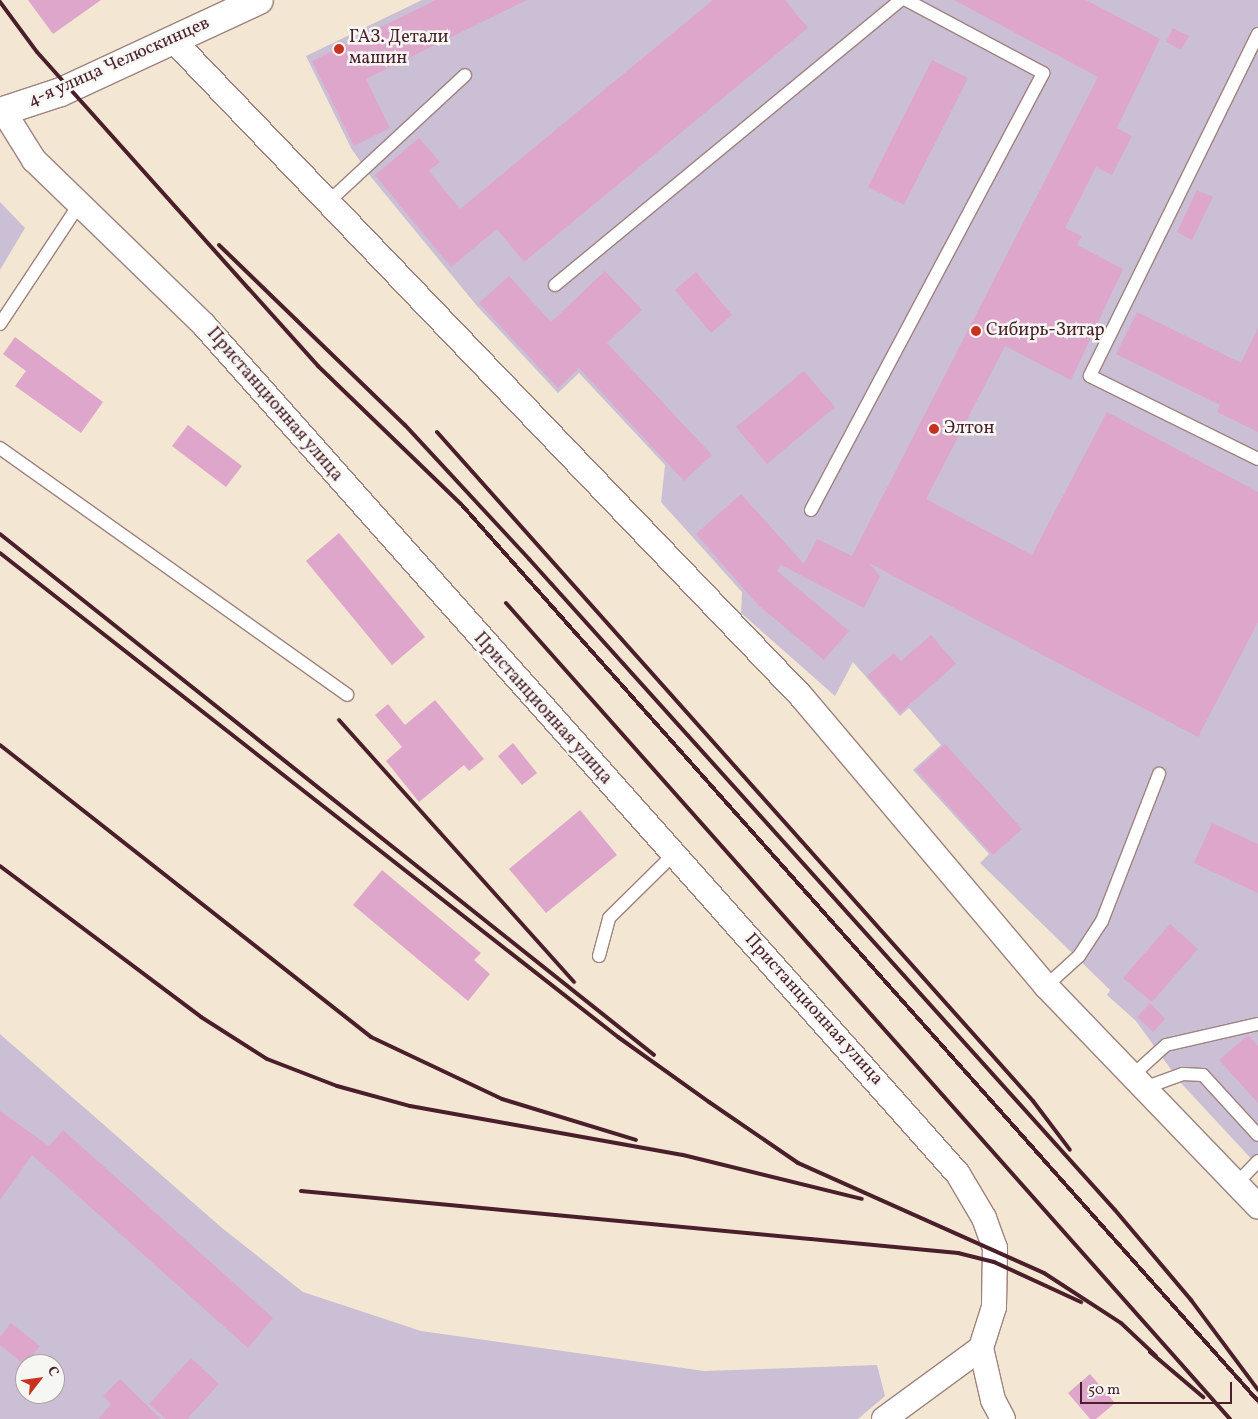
<!DOCTYPE html>
<html>
<head>
<meta charset="utf-8">
<style>
	body { margin:0 }
	#map { position:relative; width:1258px; height:1419px; overflow:hidden; background:#f3e7d3; font-family:Vollkorn,serif }
	div>[style] { position:absolute }
	.industrial>* { inset:0; background:#cbbfd5 }
	.building>* { inset:0; background:#dea6ca }
	.roads { filter:drop-shadow(1px 0 #9e837f) drop-shadow(-1px 0 #9e837f) drop-shadow(0 1px #9e837f) drop-shadow(0 -1px #9e837f) }
	.service>* { height:12px; margin:-6px; padding:0 6px; transform-origin:6px; border-radius:6px; background:#fff }
	.minor>* { height:24px; margin:-12px; padding:0 12px; transform-origin:12px; border-radius:12px; background:#fff }
	.secondary>* { height:28px; margin:-14px; padding:0 14px; transform-origin:14px; border-radius:14px; background:#fff }
	.rail>* { height:4px; margin:-2px; padding:0 2px; transform-origin:2px; border-radius:2px; background:#4a1f2b }
	.dots>* { width:14px; height:14px; translate:-50% -50%; box-sizing:border-box; border:2px solid #f6f6f2; border-radius:50% }
	span { translate:-50% -50%; white-space:nowrap; text-align:center; line-height:1.15; -webkit-text-stroke:5px #f6f6f2; paint-order:stroke }
	.poi-label { font-size:18px; color:#4a1f2b }
	.left { translate:0 -50%; text-align:left }
	.street-label { font-size:18px; color:#4a1f2b }
	.north { position:absolute; left:15px; top:1354px; width:50px; height:50px; box-sizing:border-box; background:#f6f6f2; border:1px solid #b1a0a2; border-radius:50%; rotate:60deg; font-size:14px; font-weight:700; line-height:20px; text-align:center; color:#4a1f2b }
	.north::after { content:''; display:block; margin:auto; width:18px; height:22px; background:#c8321e; clip-path:polygon(50% 0,100% 100%,50% 72%,0 100%) }
	.scale { position:absolute; left:1080px; top:1382px; width:152px; height:22px; box-sizing:border-box; border:2px solid #4a1f2b; border-top:0; padding-left:6px; font-size:15px; line-height:18px; white-space:nowrap; color:#4a1f2b; -webkit-text-stroke:4px #f6f6f2; paint-order:stroke }
</style>
</head>
<body>
<div id="map">
	<div class="industrial">
		<div style="clip-path:polygon(422px 0,1258px 0,1258px 1166px,1180px 1082px,1136px 1021px,1107px 995px,1110px 990px,980px 863px,989px 854px,913px 770px,941px 745px,909px 708px,900px 716px,853px 662px,835px 696px,741px 613px,742px 592px,661px 502px,665px 465px,579px 373px,558px 393px,477px 306px,371px 177px,351px 148px,306px 56px)"></div>
		<div style="clip-path:polygon(0 202px,25px 228px,0 270px)"></div>
		<div style="clip-path:polygon(evenodd,0 1034px,222px 1228px,303px 1292px,421px 1331px,704px 1371px,877px 1365px,885px 1396px,858px 1419px,0 1419px,0 1034px,25px 1364px,55px 1364px,55px 1394px,25px 1394px,25px 1364px)"></div>
	</div>
	<div class="building">
		<div style="clip-path:polygon(28px 0,101px 0,53px 34px)"></div>
		<div style="clip-path:polygon(436px 0,527px 0,366px 79px,390px 128px,354px 146px,312px 61px)"></div>
		<div style="clip-path:polygon(713px 0,785px 0,808px 28px,524px 262px,497px 229px,451px 267px,375px 175px,419px 138px,440px 162px,429px 171px,460px 209px)"></div>
		<div style="clip-path:polygon(954px 0,1086px 0,1160px 39px,1117px 128px,1132px 136px,1112px 175px,1096px 167px,1065px 228px,1082px 236px,1077px 245px,1123px 269px,1071px 380px,1005px 346px,926px 499px,1032px 555px,1107px 412px,1258px 492px,1258px 622px,1198px 737px,869px 563px,880px 576px,864px 608px,781px 565px,777px 571px,849px 631px,824px 660px,758px 605px,696px 534px,741px 494px,804px 564px,817px 539px,852px 556px,1098px 77px)"></div>
		<div style="clip-path:polygon(1173px 28px,1189px 36px,1181px 50px,1166px 42px)"></div>
		<div style="clip-path:polygon(932px 60px,968px 78px,904px 205px,868px 187px)"></div>
		<div style="clip-path:polygon(1197px 190px,1213px 197px,1192px 240px,1177px 232px)"></div>
		<div style="clip-path:polygon(605px 271px,642px 310px,607px 343px,712px 455px,684px 481px,579px 368px,558px 388px,479px 303px,509px 276px,551px 322px)"></div>
		<div style="clip-path:polygon(696px 272px,732px 315px,711px 333px,675px 290px)"></div>
		<div style="clip-path:polygon(1137px 312px,1241px 363px,1258px 328px,1258px 432px,1217px 412px,1220px 405px,1116px 354px)"></div>
		<div style="clip-path:polygon(15px 337px,103px 402px,81px 433px,15px 386px,26px 371px,3px 354px)"></div>
		<div style="clip-path:polygon(804px 371px,835px 407px,767px 464px,736px 427px)"></div>
		<div style="clip-path:polygon(188px 425px,242px 466px,226px 487px,172px 446px)"></div>
		<div style="clip-path:polygon(339px 533px,425px 637px,392px 665px,306px 561px)"></div>
		<div style="clip-path:polygon(931px 635px,956px 664px,900px 713px,867px 676px,894px 653px,901px 661px)"></div>
		<div style="clip-path:polygon(435px 700px,484px 759px,469px 771px,464px 765px,419px 802px,386px 761px,402px 747px,375px 715px,388px 704px,405px 725px)"></div>
		<div style="clip-path:polygon(513px 743px,537px 773px,522px 785px,498px 756px)"></div>
		<div style="clip-path:polygon(945px 744px,1022px 829px,993px 855px,916px 770px)"></div>
		<div style="clip-path:polygon(580px 810px,617px 855px,546px 913px,509px 869px)"></div>
		<div style="clip-path:polygon(1212px 823px,1258px 844px,1258px 893px,1194px 863px)"></div>
		<div style="clip-path:polygon(382px 870px,481px 953px,474px 960px,490px 974px,468px 1001px,353px 905px)"></div>
		<div style="clip-path:polygon(1170px 924px,1198px 949px,1152px 1002px,1123px 978px)"></div>
		<div style="clip-path:polygon(1150px 1003px,1165px 1019px,1153px 1032px,1137px 1017px)"></div>
		<div style="clip-path:polygon(1248px 1035px,1258px 1046px,1258px 1103px,1219px 1060px)"></div>
		<div style="clip-path:polygon(0 1111px,49px 1146px,63px 1130px,273px 1318px,248px 1348px,32px 1155px,0 1200px)"></div>
		<div style="clip-path:polygon(11px 1323px,40px 1346px,25px 1365px,0 1345px,0 1337px)"></div>
		<div style="clip-path:polygon(191px 1358px,219px 1384px,187px 1419px,166px 1419px,149px 1404px)"></div>
		<div style="clip-path:polygon(1090px 1374px,1115px 1403px,1096px 1419px,1090px 1419px,1068px 1393px)"></div>
		<div style="clip-path:polygon(120px 1379px,161px 1419px,98px 1419px,111px 1404px,103px 1396px)"></div>
	</div>
	<div class="roads">
		<div class="service">
			<div style="left:1258px;top:34px;width:381px;rotate:116.2deg"></div>
			<div style="left:1090px;top:376px;width:187px;rotate:26.3deg"></div>
			<div style="left:327px;top:203px;width:188px;rotate:-42.8deg"></div>
			<div style="left:555px;top:285px;width:448px;rotate:-39.5deg"></div>
			<div style="left:0;top:324px;width:145px;rotate:-56.5deg"></div>
			<div style="left:0;top:448px;width:426px;rotate:35.4deg"></div>
			<div style="left:811px;top:510px;width:495px;rotate:-62deg"></div>
			<div style="left:1043px;top:73px;width:155px;rotate:-151.9deg"></div>
			<div style="left:599px;top:956px;width:39px;rotate:-75deg"></div>
			<div style="left:609px;top:918px;width:91px;rotate:-44.6deg"></div>
			<div style="left:1046px;top:986px;width:45px;rotate:-42.3deg"></div>
			<div style="left:1079px;top:956px;width:42px;rotate:-56.7deg"></div>
			<div style="left:1102px;top:921px;width:158px;rotate:-68.8deg"></div>
			<div style="left:1134px;top:1074px;width:43px;rotate:-42.2deg"></div>
			<div style="left:1166px;top:1045px;width:94px;rotate:-12.9deg"></div>
			<div style="left:1147px;top:1087px;width:38px;rotate:-20deg"></div>
			<div style="left:1183px;top:1074px;width:20px;rotate:3deg"></div>
			<div style="left:1203px;top:1075px;width:81px;rotate:47.5deg"></div>
			<div style="left:1236px;top:1184px;width:32px;rotate:-46deg"></div>
		</div>
		<div class="minor">
			<div style="left:173px;top:40px;width:908px;rotate:46.25deg"></div>
			<div style="left:801px;top:696px;width:380px;rotate:49.8deg"></div>
			<div style="left:1046px;top:986px;width:306px;rotate:46.1deg"></div>
			<div style="left:4px;top:112px;width:57px;rotate:58deg"></div>
			<div style="left:34px;top:160px;width:237px;rotate:44.1deg"></div>
			<div style="left:204px;top:325px;width:1135px;rotate:48.39deg"></div>
			<div style="left:958px;top:1174px;width:51px;rotate:59.4deg"></div>
			<div style="left:984px;top:1218px;width:32px;rotate:70deg"></div>
			<div style="left:995px;top:1248px;width:59px;rotate:91deg"></div>
			<div style="left:994px;top:1307px;width:43px;rotate:107.6deg"></div>
			<div style="left:981px;top:1348px;width:53px;rotate:77deg"></div>
			<div style="left:993px;top:1400px;width:21px;rotate:62deg"></div>
			<div style="left:884px;top:1419px;width:120px;rotate:-36.2deg"></div>
		</div>
		<div class="secondary">
			<div style="left:0;top:112px;width:64px;rotate:-18.2deg"></div>
			<div style="left:61px;top:92px;width:218px;rotate:-24.9deg"></div>
		</div>
	</div>
	<div class="rail">
		<div style="left:0;top:2px;width:62px;rotate:53.5deg"></div>
		<div style="left:37px;top:52px;width:318px;rotate:48.2deg"></div>
		<div style="left:249px;top:289px;width:103px;rotate:48.1deg"></div>
		<div style="left:318px;top:366px;width:199px;rotate:44deg"></div>
		<div style="left:461px;top:504px;width:1200px;rotate:48.38deg"></div>
		<div style="left:219px;top:245px;width:259px;rotate:44.1deg"></div>
		<div style="left:405px;top:425px;width:183px;rotate:47.2deg"></div>
		<div style="left:529px;top:559px;width:876px;rotate:48.01deg"></div>
		<div style="left:1115px;top:1210px;width:118px;rotate:49.8deg"></div>
		<div style="left:1191px;top:1300px;width:112px;rotate:53.3deg"></div>
		<div style="left:437px;top:432px;width:896px;rotate:48.3deg"></div>
		<div style="left:1033px;top:1101px;width:61px;rotate:52.9deg"></div>
		<div style="left:0;top:534px;width:836px;rotate:38.54deg"></div>
		<div style="left:0;top:553px;width:785px;rotate:38.07deg"></div>
		<div style="left:618px;top:1037px;width:112px;rotate:35.5deg"></div>
		<div style="left:709px;top:1102px;width:108px;rotate:34.4deg"></div>
		<div style="left:798px;top:1163px;width:269px;rotate:24.1deg"></div>
		<div style="left:1044px;top:1273px;width:92px;rotate:33deg"></div>
		<div style="left:1121px;top:1323px;width:48px;rotate:43.3deg"></div>
		<div style="left:506px;top:603px;width:1091px;rotate:48.42deg"></div>
		<div style="left:339px;top:720px;width:352px;rotate:48.1deg"></div>
		<div style="left:0;top:745px;width:472px;rotate:38.2deg"></div>
		<div style="left:371px;top:1037px;width:145px;rotate:25.3deg"></div>
		<div style="left:502px;top:1099px;width:140px;rotate:17deg"></div>
		<div style="left:0;top:866px;width:251px;rotate:36.9deg"></div>
		<div style="left:201px;top:1017px;width:78px;rotate:32.5deg"></div>
		<div style="left:267px;top:1059px;width:75px;rotate:21.1deg"></div>
		<div style="left:337px;top:1086px;width:76px;rotate:15.3deg"></div>
		<div style="left:410px;top:1106px;width:277px;rotate:10.2deg"></div>
		<div style="left:683px;top:1155px;width:184px;rotate:13.8deg"></div>
		<div style="left:301px;top:1191px;width:660px;rotate:5.39deg"></div>
		<div style="left:958px;top:1253px;width:37px;rotate:14deg"></div>
		<div style="left:994px;top:1262px;width:96px;rotate:24.7deg"></div>
		<div style="left:1150px;top:1352px;width:70px;rotate:40.3deg"></div>
	</div>
	<div class="dots">
		<div style="left:339px;top:49px;background:#c8321e"></div>
		<div style="left:976px;top:331px;background:#c8321e"></div>
		<div style="left:934px;top:429px;background:#c8321e"></div>
	</div>
	<div class="poi-label">
		<span class="left" style="left:349px;top:49px">ГАЗ. Детали<br>машин</span>
		<span class="left" style="left:986px;top:331px">Сибирь-Зитар</span>
		<span class="left" style="left:944px;top:429px">Элтон</span>
	</div>
	<div class="street-label">
		<span style="left:119px;top:63px;rotate:-24deg">4-я улица Челюскинцев</span>
		<span style="left:274px;top:405px;rotate:49deg">Пристанционная улица</span>
		<span style="left:542px;top:709px;rotate:48deg">Пристанционная улица</span>
		<span style="left:813px;top:1010px;rotate:48deg">Пристанционная улица</span>
	</div>
	<div class="north">С</div>
	<div class="scale">50 m</div>
</div>
</body>
</html>
